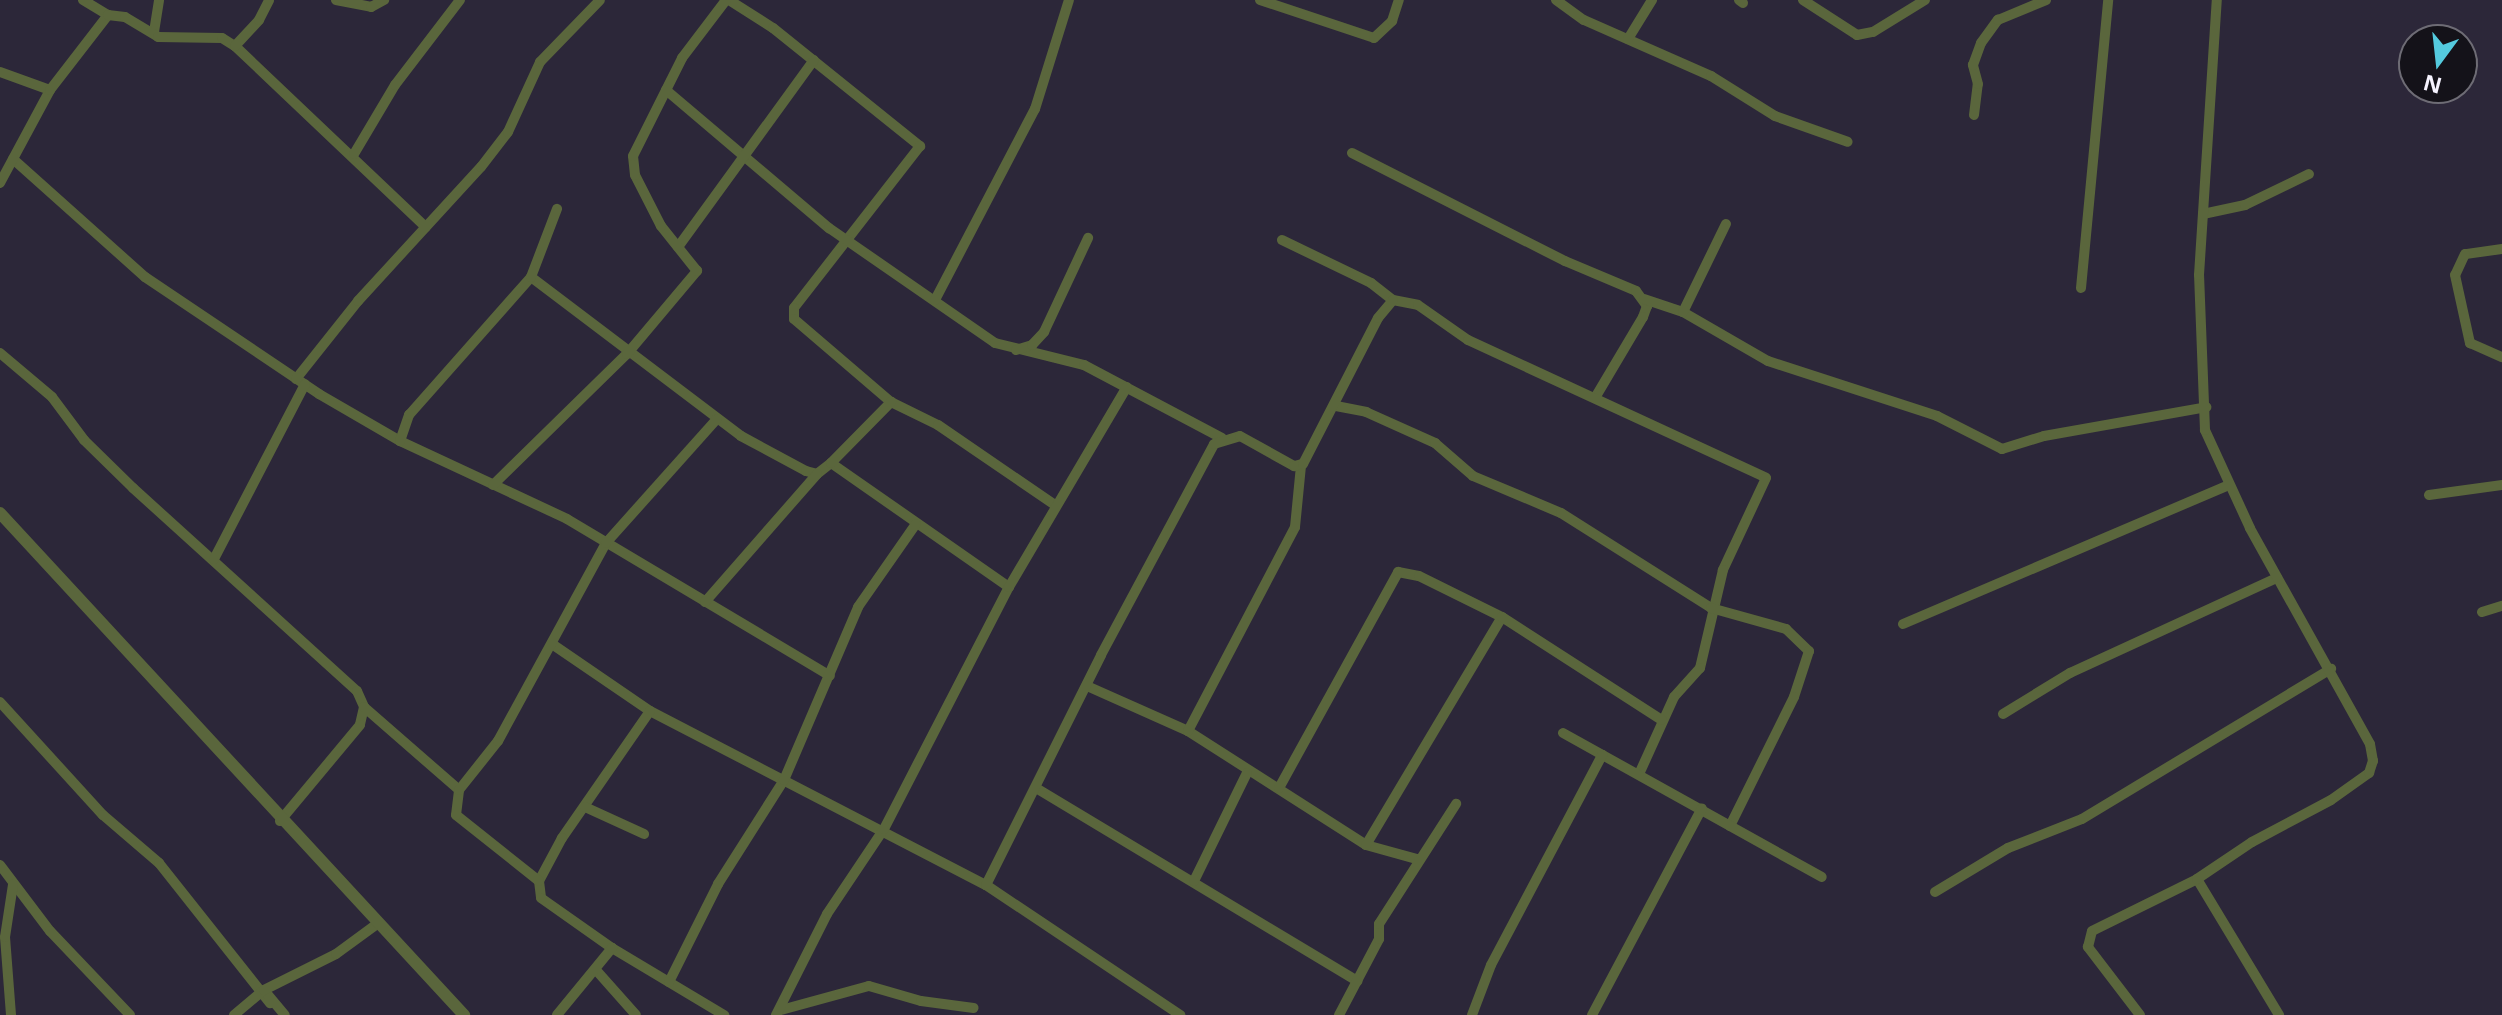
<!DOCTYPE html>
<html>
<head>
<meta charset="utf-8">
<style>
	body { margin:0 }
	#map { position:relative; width:2502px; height:1015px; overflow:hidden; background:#2c2739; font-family:"Open Sans",sans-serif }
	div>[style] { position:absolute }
	.minor>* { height:10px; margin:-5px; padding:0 5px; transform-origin:5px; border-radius:5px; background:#5a663c }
	.tertiary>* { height:12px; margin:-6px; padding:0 6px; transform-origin:6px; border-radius:6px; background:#5a663c }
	span { translate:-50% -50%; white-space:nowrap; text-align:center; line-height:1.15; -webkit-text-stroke:8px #141219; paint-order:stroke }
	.north { position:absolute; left:2398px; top:24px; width:80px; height:80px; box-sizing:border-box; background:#141219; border:2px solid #6e6c75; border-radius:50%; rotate:195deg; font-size:22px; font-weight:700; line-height:32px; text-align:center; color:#f6f3ff }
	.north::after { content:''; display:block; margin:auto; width:28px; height:36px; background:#54cade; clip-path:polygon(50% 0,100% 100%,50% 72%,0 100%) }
</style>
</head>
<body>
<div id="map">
	<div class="minor">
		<div style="left:83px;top:0;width:29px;rotate:31deg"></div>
		<div style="left:336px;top:0;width:36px;rotate:11deg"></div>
		<div style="left:371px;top:7px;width:15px;rotate:-28deg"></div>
		<div style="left:729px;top:0;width:52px;rotate:32.5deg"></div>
		<div style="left:773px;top:28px;width:189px;rotate:38.8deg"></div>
		<div style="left:920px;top:146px;width:205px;rotate:127.9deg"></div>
		<div style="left:794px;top:308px;width:11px;rotate:90deg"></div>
		<div style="left:794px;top:319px;width:128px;rotate:40.6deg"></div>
		<div style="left:891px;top:402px;width:52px;rotate:26.1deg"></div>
		<div style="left:938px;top:425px;width:142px;rotate:34.4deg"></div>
		<div style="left:1260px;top:0;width:120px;rotate:18.4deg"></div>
		<div style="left:1374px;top:38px;width:25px;rotate:-43deg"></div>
		<div style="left:1392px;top:21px;width:22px;rotate:-72deg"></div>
		<div style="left:1556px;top:0;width:34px;rotate:36deg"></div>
		<div style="left:1584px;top:20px;width:139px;rotate:23.8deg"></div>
		<div style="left:1711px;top:76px;width:75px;rotate:32deg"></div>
		<div style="left:1775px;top:116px;width:77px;rotate:19.6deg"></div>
		<div style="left:1739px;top:0;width:5px;rotate:37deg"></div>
		<div style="left:1803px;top:0;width:64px;rotate:32.9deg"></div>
		<div style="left:1857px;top:35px;width:16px;rotate:-11deg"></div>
		<div style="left:1873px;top:32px;width:61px;rotate:-31.6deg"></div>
		<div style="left:154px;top:32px;width:32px;rotate:-81deg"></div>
		<div style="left:1628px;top:39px;width:46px;rotate:-58.4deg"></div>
		<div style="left:235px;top:46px;width:263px;rotate:43.5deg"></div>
		<div style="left:0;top:72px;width:53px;rotate:19.8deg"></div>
		<div style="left:666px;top:90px;width:214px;rotate:40.3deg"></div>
		<div style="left:829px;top:228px;width:202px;rotate:34.7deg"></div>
		<div style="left:995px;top:343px;width:92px;rotate:13.9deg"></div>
		<div style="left:1084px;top:365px;width:156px;rotate:27.9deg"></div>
		<div style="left:1974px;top:115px;width:31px;rotate:-83deg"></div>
		<div style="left:1978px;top:84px;width:20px;rotate:-105deg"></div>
		<div style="left:1973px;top:65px;width:23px;rotate:-70deg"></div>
		<div style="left:1981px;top:43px;width:29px;rotate:-54deg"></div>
		<div style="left:1998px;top:20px;width:52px;rotate:-22.6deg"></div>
		<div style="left:1352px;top:153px;width:239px;rotate:26.9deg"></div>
		<div style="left:1565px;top:261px;width:77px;rotate:22.9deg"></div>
		<div style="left:1636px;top:291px;width:19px;rotate:54deg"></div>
		<div style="left:1647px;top:306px;width:12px;rotate:110deg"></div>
		<div style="left:1643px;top:317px;width:92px;rotate:120.7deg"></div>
		<div style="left:354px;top:154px;width:80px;rotate:-59.3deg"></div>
		<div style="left:395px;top:85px;width:107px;rotate:-52.6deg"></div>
		<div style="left:13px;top:159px;width:177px;rotate:41.8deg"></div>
		<div style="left:145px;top:277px;width:210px;rotate:33.9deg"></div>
		<div style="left:319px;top:394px;width:94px;rotate:30.1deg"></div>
		<div style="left:400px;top:441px;width:184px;rotate:25deg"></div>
		<div style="left:567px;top:519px;width:306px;rotate:30.8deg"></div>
		<div style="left:0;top:183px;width:106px;rotate:-61.7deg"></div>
		<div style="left:50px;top:90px;width:95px;rotate:-52.3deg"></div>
		<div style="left:108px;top:15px;width:17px;rotate:7deg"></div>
		<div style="left:125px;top:17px;width:39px;rotate:31deg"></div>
		<div style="left:158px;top:37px;width:64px;rotate:0.9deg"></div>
		<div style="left:222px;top:38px;width:15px;rotate:32deg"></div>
		<div style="left:235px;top:46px;width:35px;rotate:-47deg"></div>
		<div style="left:259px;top:20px;width:22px;rotate:-63deg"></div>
		<div style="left:2203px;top:214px;width:43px;rotate:-12.1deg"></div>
		<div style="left:2245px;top:205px;width:71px;rotate:-25.8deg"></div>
		<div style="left:1282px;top:240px;width:99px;rotate:25.8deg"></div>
		<div style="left:1371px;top:283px;width:28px;rotate:38deg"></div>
		<div style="left:1393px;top:300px;width:25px;rotate:11deg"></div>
		<div style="left:1418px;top:305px;width:61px;rotate:35deg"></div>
		<div style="left:1468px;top:340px;width:328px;rotate:24.8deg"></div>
		<div style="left:1766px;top:478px;width:102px;rotate:115.1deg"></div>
		<div style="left:1723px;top:570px;width:101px;rotate:103.2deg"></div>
		<div style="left:1700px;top:668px;width:39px;rotate:132deg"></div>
		<div style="left:1674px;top:697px;width:85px;rotate:114.4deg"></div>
		<div style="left:678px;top:247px;width:231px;rotate:-54deg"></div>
		<div style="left:2502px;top:249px;width:37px;rotate:172deg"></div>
		<div style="left:2465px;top:254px;width:23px;rotate:115deg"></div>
		<div style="left:2455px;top:275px;width:70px;rotate:77.6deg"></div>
		<div style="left:2470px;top:343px;width:35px;rotate:24deg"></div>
		<div style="left:531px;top:277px;width:263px;rotate:37.1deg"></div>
		<div style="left:741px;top:436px;width:74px;rotate:28.3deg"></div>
		<div style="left:806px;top:471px;width:11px;rotate:15deg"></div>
		<div style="left:817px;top:474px;width:18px;rotate:-38deg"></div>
		<div style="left:831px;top:463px;width:217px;rotate:34.9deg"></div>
		<div style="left:2081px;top:288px;width:289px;rotate:-84.6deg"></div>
		<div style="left:1644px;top:299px;width:41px;rotate:18.4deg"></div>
		<div style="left:1683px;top:312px;width:98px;rotate:30deg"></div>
		<div style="left:1768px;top:361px;width:178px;rotate:18deg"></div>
		<div style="left:1937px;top:416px;width:73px;rotate:26.9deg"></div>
		<div style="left:2002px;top:449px;width:44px;rotate:-17.2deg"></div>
		<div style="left:2044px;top:436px;width:165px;rotate:-10.1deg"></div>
		<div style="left:935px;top:300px;width:216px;rotate:-62.4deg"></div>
		<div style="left:1035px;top:109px;width:114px;rotate:-72.7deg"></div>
		<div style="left:1683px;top:312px;width:98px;rotate:-64deg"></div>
		<div style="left:1016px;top:350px;width:17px;rotate:-17deg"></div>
		<div style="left:1032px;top:345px;width:18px;rotate:-47deg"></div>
		<div style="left:1044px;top:332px;width:104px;rotate:-64.9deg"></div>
		<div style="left:0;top:353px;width:68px;rotate:40.2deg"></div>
		<div style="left:52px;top:397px;width:54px;rotate:53.3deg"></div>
		<div style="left:84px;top:440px;width:69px;rotate:44.4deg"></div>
		<div style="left:133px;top:488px;width:302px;rotate:42.2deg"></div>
		<div style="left:357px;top:691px;width:17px;rotate:66deg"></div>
		<div style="left:364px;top:707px;width:18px;rotate:103deg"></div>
		<div style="left:360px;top:725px;width:125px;rotate:129.8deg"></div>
		<div style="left:296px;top:379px;width:100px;rotate:-51.5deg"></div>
		<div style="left:358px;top:301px;width:182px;rotate:-47.5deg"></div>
		<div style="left:481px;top:167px;width:44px;rotate:-52.4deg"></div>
		<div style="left:508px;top:132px;width:77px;rotate:-65.4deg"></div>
		<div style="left:540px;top:62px;width:86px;rotate:-45.9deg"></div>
		<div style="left:1336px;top:406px;width:31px;rotate:11deg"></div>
		<div style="left:1366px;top:412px;width:76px;rotate:24.2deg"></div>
		<div style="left:1435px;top:443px;width:50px;rotate:41deg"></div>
		<div style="left:1473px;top:476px;width:95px;rotate:22.8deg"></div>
		<div style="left:1561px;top:513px;width:178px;rotate:32.3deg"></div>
		<div style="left:1711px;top:608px;width:78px;rotate:15.6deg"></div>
		<div style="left:1786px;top:629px;width:32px;rotate:44deg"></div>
		<div style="left:1809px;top:651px;width:48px;rotate:108.1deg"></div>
		<div style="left:1794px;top:697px;width:144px;rotate:116.4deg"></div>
		<div style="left:400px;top:441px;width:28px;rotate:-71deg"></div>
		<div style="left:409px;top:415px;width:184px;rotate:-48.5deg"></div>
		<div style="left:531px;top:277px;width:73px;rotate:-69.1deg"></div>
		<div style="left:831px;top:463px;width:86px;rotate:-45.5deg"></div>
		<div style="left:493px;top:485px;width:187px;rotate:-44.4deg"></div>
		<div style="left:627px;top:354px;width:109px;rotate:-49.9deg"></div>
		<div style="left:697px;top:271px;width:58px;rotate:-128.7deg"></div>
		<div style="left:661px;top:226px;width:57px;rotate:-117deg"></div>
		<div style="left:635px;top:175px;width:19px;rotate:-96deg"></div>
		<div style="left:633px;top:156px;width:110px;rotate:-63.4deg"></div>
		<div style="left:682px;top:58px;width:73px;rotate:-52.8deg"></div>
		<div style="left:2429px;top:495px;width:74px;rotate:-7.8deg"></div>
		<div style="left:214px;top:559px;width:197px;rotate:-62.5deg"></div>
		<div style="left:705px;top:602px;width:170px;rotate:-48.8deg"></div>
		<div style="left:2482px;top:612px;width:21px;rotate:-17deg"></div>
		<div style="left:1903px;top:624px;width:354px;rotate:-23.1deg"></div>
		<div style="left:552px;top:644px;width:119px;rotate:34.4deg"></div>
		<div style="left:650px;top:711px;width:378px;rotate:27.4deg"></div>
		<div style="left:986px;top:885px;width:234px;rotate:33.8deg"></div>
		<div style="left:1087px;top:686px;width:111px;rotate:24deg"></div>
		<div style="left:1188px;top:731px;width:211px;rotate:32.6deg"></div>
		<div style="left:1366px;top:845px;width:53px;rotate:15.4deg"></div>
		<div style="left:0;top:702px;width:153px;rotate:47.7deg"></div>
		<div style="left:103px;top:815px;width:74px;rotate:40.6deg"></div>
		<div style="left:159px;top:863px;width:179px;rotate:51.6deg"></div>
		<div style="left:364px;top:707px;width:126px;rotate:41.1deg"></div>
		<div style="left:650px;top:711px;width:155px;rotate:124.7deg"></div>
		<div style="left:562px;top:838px;width:49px;rotate:118.1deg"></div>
		<div style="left:539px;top:881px;width:17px;rotate:83deg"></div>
		<div style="left:541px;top:898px;width:87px;rotate:35.2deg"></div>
		<div style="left:612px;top:948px;width:131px;rotate:30.9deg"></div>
		<div style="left:2003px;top:714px;width:79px;rotate:-31.5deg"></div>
		<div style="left:2070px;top:673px;width:228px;rotate:-24.7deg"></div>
		<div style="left:1188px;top:731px;width:230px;rotate:-62.3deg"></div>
		<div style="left:1295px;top:527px;width:61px;rotate:-84.4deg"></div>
		<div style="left:1563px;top:733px;width:296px;rotate:29.1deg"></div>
		<div style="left:1036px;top:788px;width:375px;rotate:31deg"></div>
		<div style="left:1279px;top:788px;width:247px;rotate:-61.1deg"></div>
		<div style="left:1398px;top:572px;width:21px;rotate:11deg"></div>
		<div style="left:1419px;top:576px;width:93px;rotate:26.3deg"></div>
		<div style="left:585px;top:807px;width:65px;rotate:24.6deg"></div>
		<div style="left:1366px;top:845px;width:265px;rotate:-59.2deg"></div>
		<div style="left:1502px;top:617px;width:190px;rotate:32.8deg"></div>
		<div style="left:0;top:865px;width:83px;rotate:52.9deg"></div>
		<div style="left:50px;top:931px;width:116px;rotate:46.4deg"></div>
		<div style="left:2197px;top:879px;width:159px;rotate:58.9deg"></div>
		<div style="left:539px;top:881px;width:106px;rotate:-141.5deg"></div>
		<div style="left:456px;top:815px;width:25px;rotate:-83deg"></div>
		<div style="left:459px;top:790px;width:63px;rotate:-51.5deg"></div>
		<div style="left:498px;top:741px;width:226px;rotate:-61.4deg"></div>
		<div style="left:606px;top:543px;width:166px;rotate:-48.2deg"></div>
		<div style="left:1194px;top:881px;width:120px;rotate:-63.9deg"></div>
		<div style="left:986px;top:885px;width:257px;rotate:-63.4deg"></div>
		<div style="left:1101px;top:655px;width:239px;rotate:-61.8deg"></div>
		<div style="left:1214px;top:444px;width:27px;rotate:-17deg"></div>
		<div style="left:1240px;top:436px;width:62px;rotate:29.1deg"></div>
		<div style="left:1294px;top:466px;width:9px;rotate:-13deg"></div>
		<div style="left:1303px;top:464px;width:164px;rotate:-62.8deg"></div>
		<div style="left:1378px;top:318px;width:23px;rotate:-50deg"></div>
		<div style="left:1935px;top:892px;width:85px;rotate:-31.1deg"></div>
		<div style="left:2008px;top:848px;width:79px;rotate:-21.4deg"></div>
		<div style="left:2082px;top:819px;width:291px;rotate:-31.1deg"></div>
		<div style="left:596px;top:970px;width:60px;rotate:48.4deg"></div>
		<div style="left:669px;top:982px;width:110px;rotate:-63.4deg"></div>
		<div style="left:718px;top:884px;width:123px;rotate:-57.6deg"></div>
		<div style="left:784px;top:780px;width:188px;rotate:-66.8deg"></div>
		<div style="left:858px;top:607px;width:101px;rotate:-55.1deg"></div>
		<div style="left:268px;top:995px;width:26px;rotate:50deg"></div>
		<div style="left:781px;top:1010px;width:91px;rotate:-15.3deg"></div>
		<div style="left:869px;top:986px;width:54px;rotate:16.1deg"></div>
		<div style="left:921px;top:1001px;width:53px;rotate:7.5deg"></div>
		<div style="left:11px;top:1015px;width:78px;rotate:-94.4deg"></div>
		<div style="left:5px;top:937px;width:53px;rotate:-81.3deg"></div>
		<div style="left:234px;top:1015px;width:39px;rotate:-40deg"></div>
		<div style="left:264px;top:990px;width:80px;rotate:-26.6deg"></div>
		<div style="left:336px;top:954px;width:51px;rotate:-36.2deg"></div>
		<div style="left:557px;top:1015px;width:87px;rotate:-50.6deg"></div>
		<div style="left:776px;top:1015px;width:113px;rotate:-63.2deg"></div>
		<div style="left:827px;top:914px;width:102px;rotate:-56.2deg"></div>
		<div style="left:884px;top:829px;width:272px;rotate:-62.7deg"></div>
		<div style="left:1009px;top:587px;width:232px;rotate:-59.5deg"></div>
		<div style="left:1339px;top:1015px;width:86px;rotate:-62.2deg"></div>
		<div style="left:1379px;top:939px;width:15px;rotate:-90deg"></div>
		<div style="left:1379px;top:924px;width:143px;rotate:-57.3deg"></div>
		<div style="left:1472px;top:1015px;width:53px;rotate:-69.2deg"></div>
		<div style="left:1491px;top:965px;width:238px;rotate:-62.1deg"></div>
		<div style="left:1592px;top:1015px;width:234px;rotate:-62deg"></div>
		<div style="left:2140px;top:1015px;width:86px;rotate:-127.4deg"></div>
		<div style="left:2088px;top:947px;width:16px;rotate:-76deg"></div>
		<div style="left:2092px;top:931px;width:117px;rotate:-26.3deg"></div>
		<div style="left:2197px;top:879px;width:66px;rotate:-33.9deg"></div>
		<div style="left:2252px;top:842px;width:89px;rotate:-28deg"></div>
		<div style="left:2331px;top:800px;width:47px;rotate:-35.4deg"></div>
		<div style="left:2369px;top:773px;width:13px;rotate:-72deg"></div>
		<div style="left:2373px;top:761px;width:17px;rotate:-100deg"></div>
		<div style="left:2370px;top:744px;width:247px;rotate:-119.1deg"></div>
		<div style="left:2250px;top:528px;width:108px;rotate:-114.7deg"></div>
		<div style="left:2205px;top:430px;width:155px;rotate:-92.2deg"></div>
		<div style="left:2199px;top:275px;width:276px;rotate:-86.3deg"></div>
	</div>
	<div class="tertiary">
		<div style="left:0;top:513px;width:684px;rotate:47.25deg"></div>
	</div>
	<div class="north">N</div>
</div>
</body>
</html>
